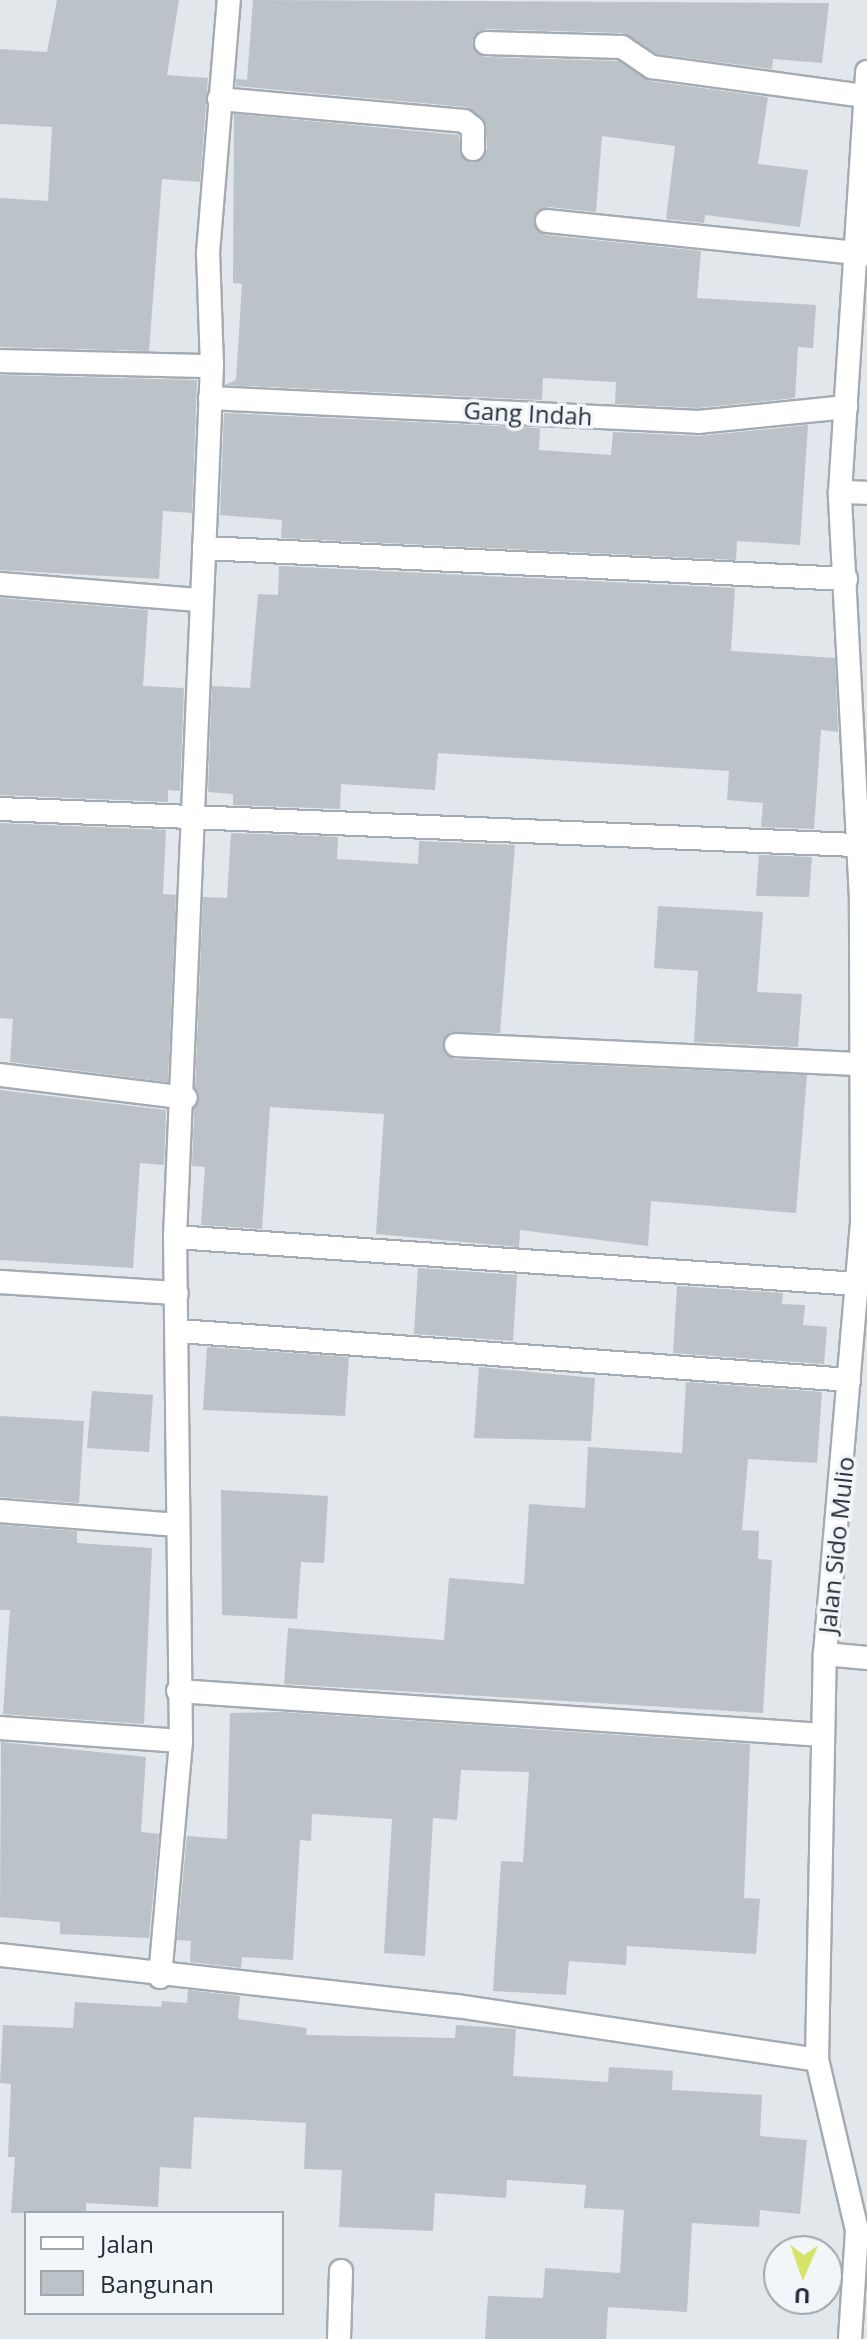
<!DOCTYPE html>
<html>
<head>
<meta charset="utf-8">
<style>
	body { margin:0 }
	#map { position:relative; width:867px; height:2339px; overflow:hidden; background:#e2e7eb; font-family:"Open Sans",sans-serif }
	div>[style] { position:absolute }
	.building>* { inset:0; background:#bbc2c8 }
	.roads { filter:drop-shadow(2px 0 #a5abb2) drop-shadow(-2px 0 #a5abb2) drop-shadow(0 2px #a5abb2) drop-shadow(0 -2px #a5abb2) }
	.minor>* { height:22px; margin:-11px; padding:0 11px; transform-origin:11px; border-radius:11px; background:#fff }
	span { translate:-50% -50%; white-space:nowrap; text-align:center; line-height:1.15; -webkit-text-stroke:7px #f3f6f8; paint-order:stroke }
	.street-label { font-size:24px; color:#242d3a }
	.legend { position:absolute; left:24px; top:2211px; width:260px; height:104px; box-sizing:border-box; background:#f3f6f8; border:2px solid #a0a6ac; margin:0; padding:10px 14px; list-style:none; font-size:24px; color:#242d3a }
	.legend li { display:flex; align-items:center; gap:16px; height:40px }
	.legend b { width:40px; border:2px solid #a0a6ac }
	.north { position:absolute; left:763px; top:2235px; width:80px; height:80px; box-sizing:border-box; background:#f3f6f8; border:2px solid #a0a6ac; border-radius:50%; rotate:182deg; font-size:22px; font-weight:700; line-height:32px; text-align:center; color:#242d3a }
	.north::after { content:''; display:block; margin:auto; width:28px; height:36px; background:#d5e368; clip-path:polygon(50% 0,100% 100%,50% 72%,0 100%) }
</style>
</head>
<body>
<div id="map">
	<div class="building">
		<div style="clip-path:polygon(57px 0,179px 0,167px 75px,208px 78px,200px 182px,162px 179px,149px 351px,0 347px,0 198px,48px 201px,52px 127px,0 124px,0 49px,47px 52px)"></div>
		<div style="clip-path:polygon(253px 0,829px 3px,822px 63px,773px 59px,772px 69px,657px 54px,622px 33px,486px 29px,472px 42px,485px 57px,618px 61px,650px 81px,768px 97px,758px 164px,808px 170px,800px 227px,705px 215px,704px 223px,666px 219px,675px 146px,602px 136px,596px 212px,548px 207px,533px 220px,546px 235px,701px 251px,697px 298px,816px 305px,813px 348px,798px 347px,795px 398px,698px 408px,615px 404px,616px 382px,543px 378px,542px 400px,225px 385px,236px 380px,242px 284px,233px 283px,234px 114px,459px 135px,461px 155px,472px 163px,487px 149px,485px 121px,466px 107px,236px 86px,236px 79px,247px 80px)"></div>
		<div style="clip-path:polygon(0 375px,197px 380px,192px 513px,163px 511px,159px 579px,0 570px)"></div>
		<div style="clip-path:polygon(224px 413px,540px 428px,539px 450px,611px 455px,613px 432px,699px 436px,808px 425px,800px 545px,737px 541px,736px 560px,281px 538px,282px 520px,220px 515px)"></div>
		<div style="clip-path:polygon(279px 566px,735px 588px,731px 651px,835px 658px,838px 732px,821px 730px,814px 829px,761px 827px,763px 803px,727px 800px,729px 771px,438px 753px,435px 790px,341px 784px,340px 809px,233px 805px,233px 794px,208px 792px,212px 686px,250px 688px,258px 594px,278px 595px)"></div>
		<div style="clip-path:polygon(0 598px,148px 610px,143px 686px,184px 688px,180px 791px,168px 790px,168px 802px,0 795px)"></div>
		<div style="clip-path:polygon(0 823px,166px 830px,163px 894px,176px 895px,168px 1082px,10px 1062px,13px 1019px,0 1018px)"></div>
		<div style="clip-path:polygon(231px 833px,338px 837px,337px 859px,418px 864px,419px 841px,515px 845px,500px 1033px,450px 1032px,444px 1052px,455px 1059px,807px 1075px,796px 1213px,651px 1201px,648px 1246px,520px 1230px,519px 1247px,376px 1234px,384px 1114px,270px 1107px,262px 1229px,201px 1225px,205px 1167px,192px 1166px,203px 897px,227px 898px)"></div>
		<div style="clip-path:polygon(759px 855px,812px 857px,809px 897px,756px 896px)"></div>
		<div style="clip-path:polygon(658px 906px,763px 912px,757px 992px,802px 994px,798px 1047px,694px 1042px,698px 971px,654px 968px)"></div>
		<div style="clip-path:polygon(0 1090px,166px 1110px,164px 1165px,140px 1163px,133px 1268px,0 1260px)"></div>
		<div style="clip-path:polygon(418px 1268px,517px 1275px,513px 1341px,414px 1334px)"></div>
		<div style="clip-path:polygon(677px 1286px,783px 1293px,782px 1304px,805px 1305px,803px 1325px,827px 1327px,824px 1364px,673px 1353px)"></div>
		<div style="clip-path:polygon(207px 1347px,349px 1357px,345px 1416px,203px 1410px)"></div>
		<div style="clip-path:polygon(479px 1367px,595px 1378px,591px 1441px,474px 1438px)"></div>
		<div style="clip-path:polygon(686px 1382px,822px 1392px,817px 1463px,748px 1459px,742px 1530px,759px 1531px,758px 1559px,772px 1560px,763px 1713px,284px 1684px,288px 1628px,444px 1640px,449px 1578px,524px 1584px,529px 1504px,585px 1508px,588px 1447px,682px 1453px)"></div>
		<div style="clip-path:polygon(92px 1391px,153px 1395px,149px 1452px,87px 1448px)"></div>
		<div style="clip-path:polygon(0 1416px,84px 1421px,79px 1503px,0 1497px)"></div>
		<div style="clip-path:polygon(221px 1490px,328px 1496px,324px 1563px,301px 1562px,297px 1619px,222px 1615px)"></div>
		<div style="clip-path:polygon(0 1525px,77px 1531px,77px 1543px,152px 1548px,144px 1724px,3px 1714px,10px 1610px,0 1610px)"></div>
		<div style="clip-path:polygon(282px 1712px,750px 1744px,744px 1898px,760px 1899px,756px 1954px,627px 1946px,626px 1965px,569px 1961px,566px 1995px,493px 1991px,501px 1861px,523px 1862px,529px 1772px,461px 1770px,457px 1820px,433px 1818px,425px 1956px,384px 1953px,392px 1819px,312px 1814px,311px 1841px,300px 1840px,293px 1960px,242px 1957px,241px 1968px,190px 1962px,191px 1941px,177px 1940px,187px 1836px,227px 1839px,230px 1713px)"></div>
		<div style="clip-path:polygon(1px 1742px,146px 1757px,141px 1832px,159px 1834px,149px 1938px,60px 1934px,60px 1922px,0 1917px)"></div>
		<div style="clip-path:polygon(188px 1990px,240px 1996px,238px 2019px,307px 2028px,306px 2035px,455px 2038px,456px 2025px,516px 2029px,513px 2076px,608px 2082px,609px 2067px,673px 2071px,672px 2090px,762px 2095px,760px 2136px,807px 2140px,800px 2214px,760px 2210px,759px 2227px,692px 2223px,687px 2312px,608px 2307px,606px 2339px,485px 2339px,488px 2296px,543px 2298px,545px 2268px,620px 2273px,624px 2210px,584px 2208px,586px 2185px,507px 2180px,506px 2198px,435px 2193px,433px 2231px,339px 2227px,342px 2170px,304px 2169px,306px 2123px,194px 2117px,191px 2169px,160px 2167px,158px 2207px,86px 2203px,86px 2213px,11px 2213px,15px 2157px,8px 2157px,11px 2084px,0 2083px,3px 2025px,73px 2028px,75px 2002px,161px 2007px,162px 2001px,187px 2003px)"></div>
	</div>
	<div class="roads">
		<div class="minor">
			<div style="left:486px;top:43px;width:136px;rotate:1.7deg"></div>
			<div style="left:622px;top:47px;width:36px;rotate:34deg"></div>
			<div style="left:652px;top:67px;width:215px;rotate:7.8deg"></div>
			<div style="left:219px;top:99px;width:246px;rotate:5.1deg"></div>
			<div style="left:464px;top:121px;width:11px;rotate:38deg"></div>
			<div style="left:473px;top:128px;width:21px;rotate:90deg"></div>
			<div style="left:547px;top:221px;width:322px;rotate:5.9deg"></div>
			<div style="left:0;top:361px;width:212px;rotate:1.4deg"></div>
			<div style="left:210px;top:398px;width:489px;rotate:2.8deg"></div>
			<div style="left:698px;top:422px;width:149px;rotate:-5.8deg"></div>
			<div style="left:840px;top:492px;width:27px;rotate:2deg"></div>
			<div style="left:204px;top:548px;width:643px;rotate:2.76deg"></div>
			<div style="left:0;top:584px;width:200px;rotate:4.6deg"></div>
			<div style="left:0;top:809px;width:856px;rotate:2.41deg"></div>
			<div style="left:456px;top:1045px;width:406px;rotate:2.7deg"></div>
			<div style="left:0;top:1075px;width:187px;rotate:7deg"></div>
			<div style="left:175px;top:1237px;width:685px;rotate:3.94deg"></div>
			<div style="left:0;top:1282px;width:177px;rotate:3.6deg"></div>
			<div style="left:179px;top:1331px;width:672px;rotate:4.18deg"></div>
			<div style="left:0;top:1511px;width:177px;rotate:4.5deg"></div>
			<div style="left:825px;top:1654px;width:42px;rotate:5.4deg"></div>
			<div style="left:178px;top:1691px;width:646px;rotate:3.9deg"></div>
			<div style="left:0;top:1728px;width:181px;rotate:4.1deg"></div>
			<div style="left:0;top:1955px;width:460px;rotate:6.4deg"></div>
			<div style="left:457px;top:2006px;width:364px;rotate:8.5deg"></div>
			<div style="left:160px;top:1977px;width:237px;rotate:-84.9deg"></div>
			<div style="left:181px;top:1741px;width:504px;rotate:-90.68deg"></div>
			<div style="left:175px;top:1237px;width:872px;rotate:-87.57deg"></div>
			<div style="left:212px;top:366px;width:113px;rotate:-92deg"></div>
			<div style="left:208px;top:253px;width:254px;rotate:-85.3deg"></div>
			<div style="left:339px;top:2339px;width:68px;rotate:-88.3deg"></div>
			<div style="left:850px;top:2339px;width:109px;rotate:-86.3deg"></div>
			<div style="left:857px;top:2230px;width:175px;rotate:-103.2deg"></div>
			<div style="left:817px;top:2060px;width:406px;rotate:-88.9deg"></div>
			<div style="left:825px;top:1654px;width:431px;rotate:-85.1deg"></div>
			<div style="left:862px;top:1225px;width:326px;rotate:-90.2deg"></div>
			<div style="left:861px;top:899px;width:408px;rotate:-93deg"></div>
			<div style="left:840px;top:492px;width:421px;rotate:-86.3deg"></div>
		</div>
	</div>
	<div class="street-label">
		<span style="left:528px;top:413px;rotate:3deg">Gang Indah</span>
		<span style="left:836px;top:1545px;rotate:-84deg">Jalan Sido Mulio</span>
	</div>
	<ul class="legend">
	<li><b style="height:10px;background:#fff"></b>Jalan</li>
	<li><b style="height:22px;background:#bbc2c8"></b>Bangunan</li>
	</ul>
	<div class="north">U</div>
</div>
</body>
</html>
